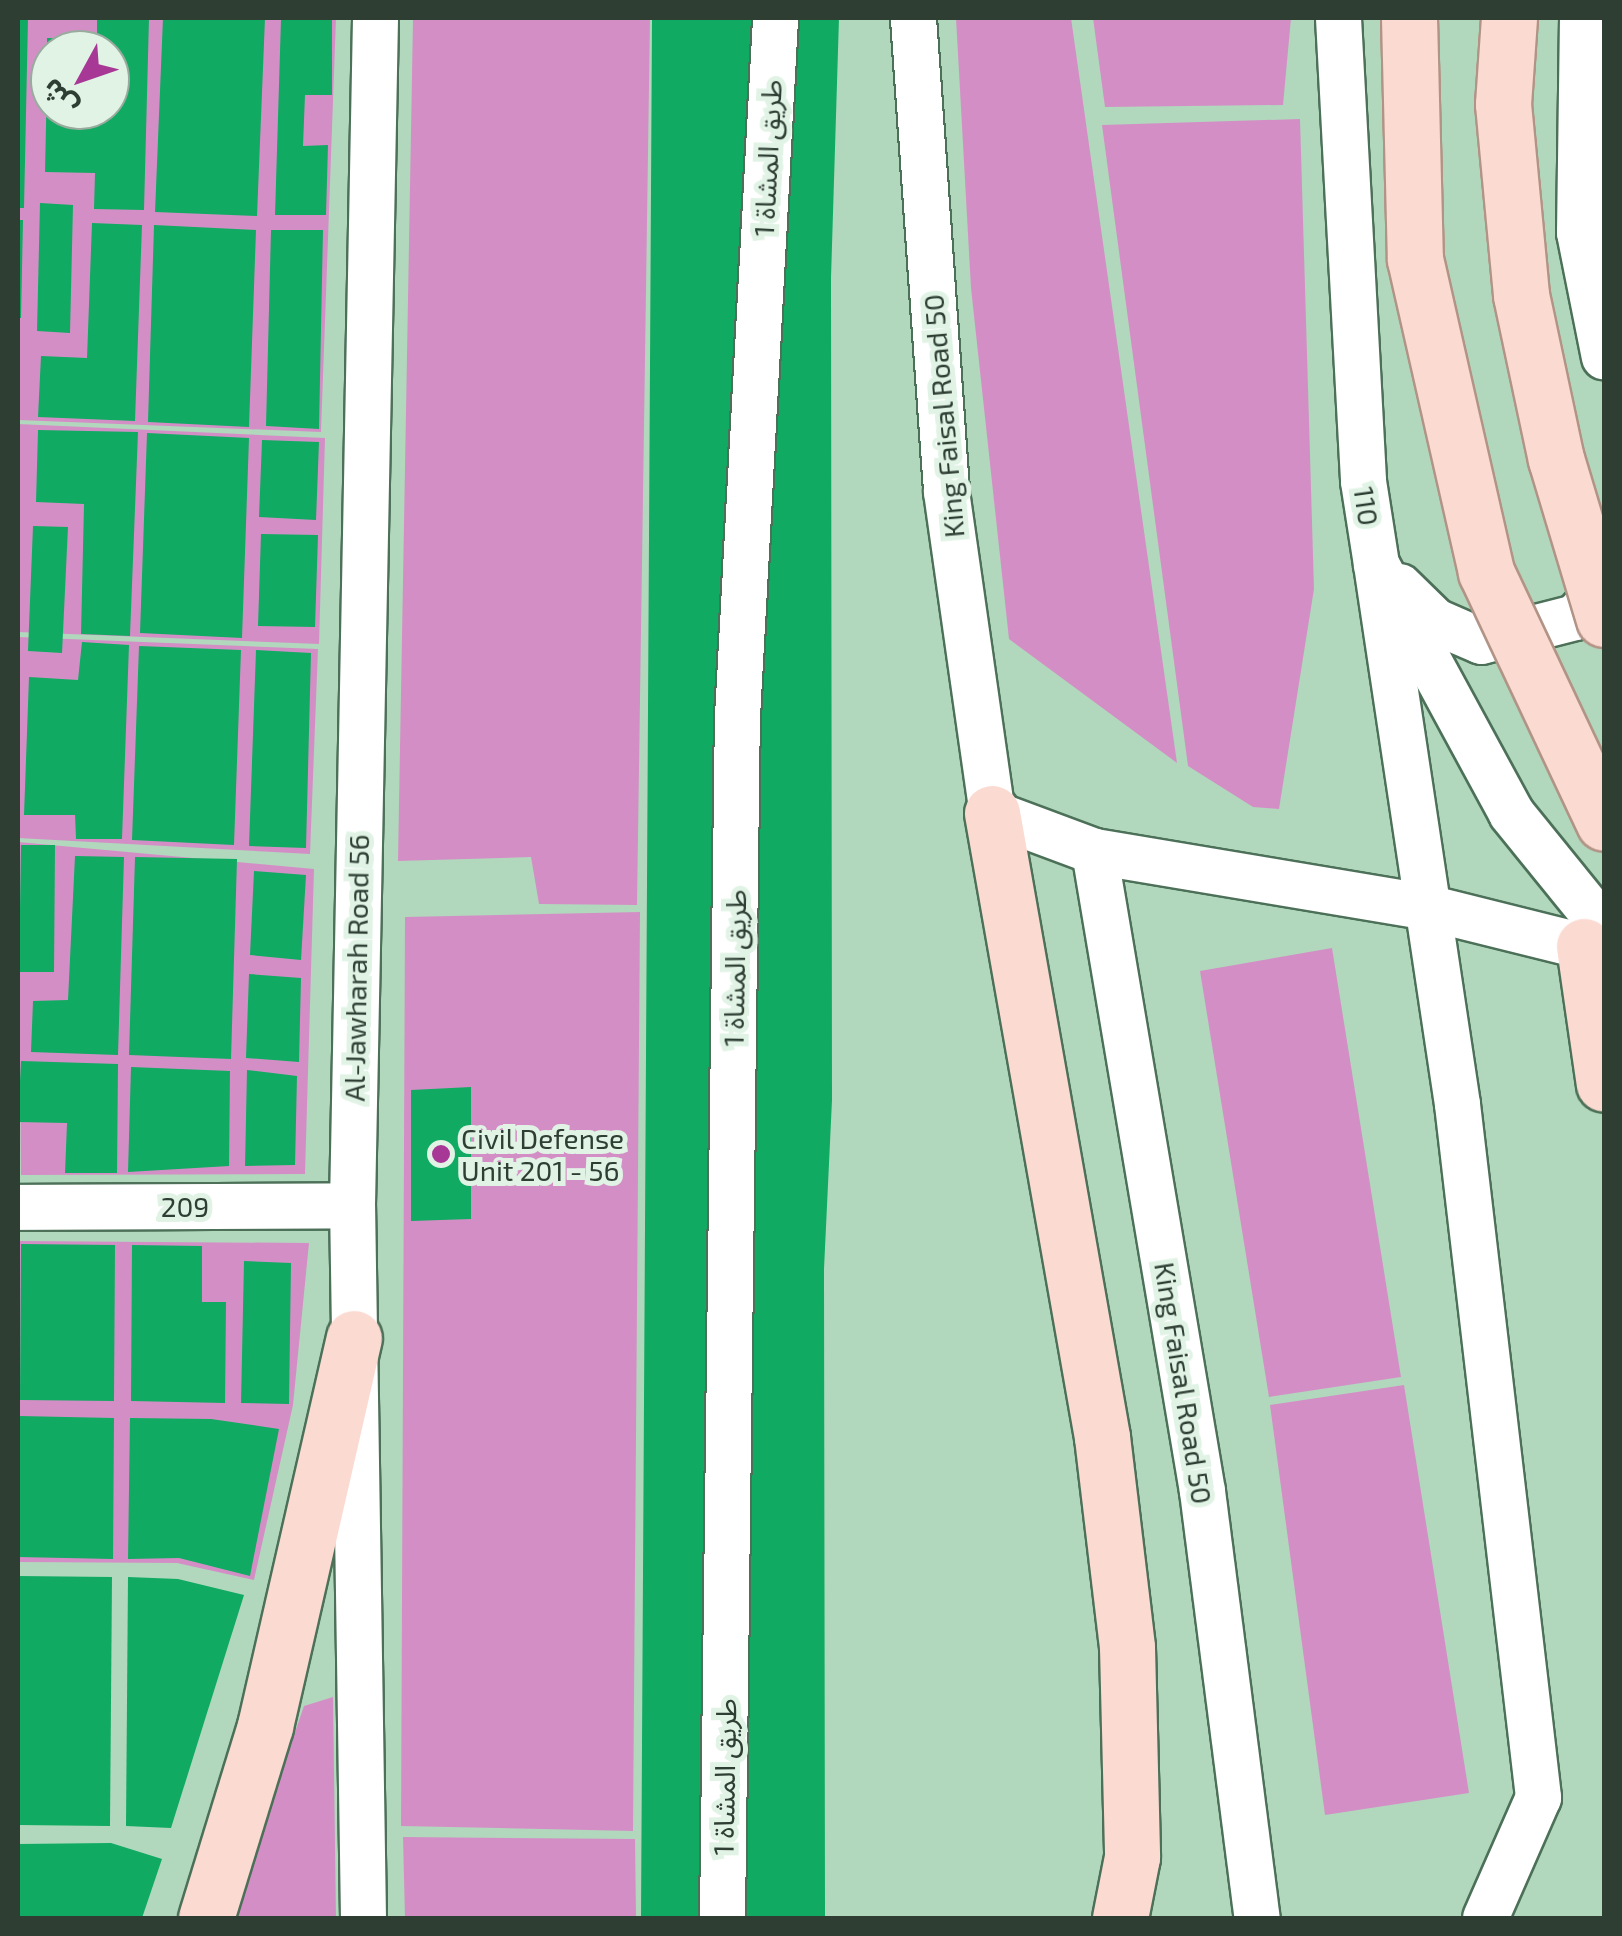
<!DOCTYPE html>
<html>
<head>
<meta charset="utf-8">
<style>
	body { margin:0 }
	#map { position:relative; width:1622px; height:1936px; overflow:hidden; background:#b1d8bd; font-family:"Exo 2","Noto Sans Arabic",sans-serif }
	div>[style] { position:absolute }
	.green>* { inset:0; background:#d38fc5 }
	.building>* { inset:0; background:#10aa62 }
	.roads { filter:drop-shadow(2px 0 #4c7058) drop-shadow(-2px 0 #4c7058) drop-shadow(0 2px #4c7058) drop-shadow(0 -2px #4c7058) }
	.minor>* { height:45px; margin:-22.5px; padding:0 22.5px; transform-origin:22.5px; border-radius:22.5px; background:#fff }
	.major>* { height:55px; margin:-27.5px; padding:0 27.5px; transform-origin:27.5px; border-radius:27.5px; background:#fbdad1 }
	.bridges { filter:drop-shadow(2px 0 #b29486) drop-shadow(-2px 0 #b29486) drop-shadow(0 2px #b29486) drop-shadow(0 -2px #b29486) }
	.major-bridge>* { height:55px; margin:-27.5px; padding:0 27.5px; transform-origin:27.5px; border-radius:27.5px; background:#fbdad1 }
	.dots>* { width:28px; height:28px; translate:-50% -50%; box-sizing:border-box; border:5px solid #e0f3e5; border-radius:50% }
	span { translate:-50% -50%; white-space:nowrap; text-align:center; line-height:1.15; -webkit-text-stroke:10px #e0f3e5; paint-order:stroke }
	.street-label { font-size:28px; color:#2e3e33 }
	.poi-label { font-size:28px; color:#2e3e33 }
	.left { translate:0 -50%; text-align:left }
	.frame { position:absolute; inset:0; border:20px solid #2e3e33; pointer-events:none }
	.north { position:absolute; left:30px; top:30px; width:100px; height:100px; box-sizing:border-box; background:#e0f3e5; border:2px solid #99ab9e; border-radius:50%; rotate:230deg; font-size:28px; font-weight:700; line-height:40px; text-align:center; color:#2e3e33 }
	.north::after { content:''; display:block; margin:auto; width:35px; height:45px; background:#a73895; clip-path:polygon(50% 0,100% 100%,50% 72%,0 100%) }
</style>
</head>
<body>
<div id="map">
	<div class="green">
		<div style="clip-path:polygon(evenodd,18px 18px,336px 18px,321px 432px,18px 420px,18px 18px,50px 50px,110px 50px,110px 110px,50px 110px,50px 50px)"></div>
		<div style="clip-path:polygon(413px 18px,650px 18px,637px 905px,539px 904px,531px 857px,398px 861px)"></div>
		<div style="clip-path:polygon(956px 18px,1071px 18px,1177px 763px,1009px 639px,971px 288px)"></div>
		<div style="clip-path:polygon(1093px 18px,1291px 18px,1283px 105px,1105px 107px)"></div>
		<div style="clip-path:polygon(1300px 119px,1314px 589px,1279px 809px,1253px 807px,1188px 766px,1102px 125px)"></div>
		<div style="clip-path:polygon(18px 424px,325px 438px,319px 644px,18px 632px)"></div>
		<div style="clip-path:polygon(18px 637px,318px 649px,310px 854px,18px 838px)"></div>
		<div style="clip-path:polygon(18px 842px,314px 869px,305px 1174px,21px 1175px)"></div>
		<div style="clip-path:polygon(640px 912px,633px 1831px,401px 1826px,405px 917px)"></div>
		<div style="clip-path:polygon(1332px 948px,1401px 1377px,1269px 1397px,1200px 971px)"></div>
		<div style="clip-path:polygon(18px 1241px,309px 1243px,293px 1405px,254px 1580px,177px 1563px,18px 1562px)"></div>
		<div style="clip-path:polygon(1404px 1385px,1469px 1793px,1325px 1815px,1270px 1405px)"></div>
		<div style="clip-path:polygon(333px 1697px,336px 1918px,231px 1918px,304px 1706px)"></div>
		<div style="clip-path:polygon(403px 1837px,635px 1839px,636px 1918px,405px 1918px)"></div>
	</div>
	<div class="building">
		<div style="clip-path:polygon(18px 18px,28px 18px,24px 208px,18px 208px)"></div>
		<div style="clip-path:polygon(97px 18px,149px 18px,144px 210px,94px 209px,95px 173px,45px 172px,47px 78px,50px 110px,110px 110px,110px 50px,47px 50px,47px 38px,97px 39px)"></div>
		<div style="clip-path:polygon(163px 18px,265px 18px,257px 216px,155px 212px)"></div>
		<div style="clip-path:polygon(652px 18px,839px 18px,831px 278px,832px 1100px,824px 1269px,825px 1918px,641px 1918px)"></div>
		<div style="clip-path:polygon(281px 19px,332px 19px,332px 95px,305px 95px,303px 146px,328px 145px,326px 215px,275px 215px)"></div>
		<div style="clip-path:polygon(40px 203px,73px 205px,70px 333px,37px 331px)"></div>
		<div style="clip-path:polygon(18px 220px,23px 220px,21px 318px,18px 318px)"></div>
		<div style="clip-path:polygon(92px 223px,142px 225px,135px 421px,38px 417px,41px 356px,87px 358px)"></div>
		<div style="clip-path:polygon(154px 225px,256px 230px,249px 427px,148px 422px)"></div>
		<div style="clip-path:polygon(271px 230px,323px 230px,319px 429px,266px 426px)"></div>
		<div style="clip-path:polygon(38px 430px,138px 432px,130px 636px,81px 634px,84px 504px,36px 502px)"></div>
		<div style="clip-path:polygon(147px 433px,249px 438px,242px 638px,140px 633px)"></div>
		<div style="clip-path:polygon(262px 440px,319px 442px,316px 520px,259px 517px)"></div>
		<div style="clip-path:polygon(33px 526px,68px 527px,62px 653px,28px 651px)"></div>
		<div style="clip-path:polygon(261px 534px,318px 535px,315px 627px,258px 626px)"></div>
		<div style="clip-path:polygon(82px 642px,129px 645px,122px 839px,76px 839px,75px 815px,24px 815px,29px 677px,78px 680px)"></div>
		<div style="clip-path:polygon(139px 646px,241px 650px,234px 845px,132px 840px)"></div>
		<div style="clip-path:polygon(256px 650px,311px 653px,306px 848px,249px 846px)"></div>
		<div style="clip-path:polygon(21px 845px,55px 845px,54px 972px,19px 972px)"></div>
		<div style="clip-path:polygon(75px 856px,124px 857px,118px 1055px,31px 1052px,33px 1001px,68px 1000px)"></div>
		<div style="clip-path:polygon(135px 857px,237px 859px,231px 1059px,129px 1055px)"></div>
		<div style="clip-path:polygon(254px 871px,306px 875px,301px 960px,250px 955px)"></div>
		<div style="clip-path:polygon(249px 974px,301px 978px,299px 1062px,246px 1058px)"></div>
		<div style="clip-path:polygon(21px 1061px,118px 1064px,117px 1173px,65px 1173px,67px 1123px,18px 1122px)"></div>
		<div style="clip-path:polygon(131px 1067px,230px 1071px,229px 1166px,128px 1172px)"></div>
		<div style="clip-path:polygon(247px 1070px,297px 1076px,295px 1165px,245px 1166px)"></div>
		<div style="clip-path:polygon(471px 1087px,471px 1219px,411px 1221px,411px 1090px)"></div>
		<div style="clip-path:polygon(21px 1244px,115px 1245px,114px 1401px,20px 1400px)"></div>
		<div style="clip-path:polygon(132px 1245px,202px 1246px,202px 1302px,226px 1302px,225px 1403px,131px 1401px)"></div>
		<div style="clip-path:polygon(244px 1261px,291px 1263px,289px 1404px,241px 1403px)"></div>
		<div style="clip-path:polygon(19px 1416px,114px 1418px,113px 1559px,18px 1557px)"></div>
		<div style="clip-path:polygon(130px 1418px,211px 1419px,279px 1429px,250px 1576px,179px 1558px,128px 1559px)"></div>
		<div style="clip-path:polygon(18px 1576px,112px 1577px,110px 1826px,18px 1825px)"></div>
		<div style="clip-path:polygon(128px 1577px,178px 1579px,244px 1595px,171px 1828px,126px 1826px)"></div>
		<div style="clip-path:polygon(111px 1843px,162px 1859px,142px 1918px,18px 1918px,18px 1844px)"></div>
	</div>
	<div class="roads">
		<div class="minor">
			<div style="left:913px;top:18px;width:474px;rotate:86deg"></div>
			<div style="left:946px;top:491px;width:325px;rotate:81.9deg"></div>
			<div style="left:992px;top:813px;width:109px;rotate:20.4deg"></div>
			<div style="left:1094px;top:851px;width:338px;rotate:9.5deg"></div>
			<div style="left:1427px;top:907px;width:182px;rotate:14deg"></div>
			<div style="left:1338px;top:18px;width:464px;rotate:86.9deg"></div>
			<div style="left:1363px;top:481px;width:84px;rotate:81.1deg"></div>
			<div style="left:1376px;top:564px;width:283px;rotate:61.5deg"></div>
			<div style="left:1511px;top:813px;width:148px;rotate:51deg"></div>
			<div style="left:1582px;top:18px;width:214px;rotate:90.8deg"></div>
			<div style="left:1579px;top:232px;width:127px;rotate:78.7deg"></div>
			<div style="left:1376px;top:564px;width:546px;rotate:81.47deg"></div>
			<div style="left:1457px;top:1104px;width:698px;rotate:83.33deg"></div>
			<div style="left:1538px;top:1797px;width:132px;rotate:113.7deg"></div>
			<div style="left:1399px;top:586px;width:50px;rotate:44.2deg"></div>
			<div style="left:1435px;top:621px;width:50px;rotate:23.5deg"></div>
			<div style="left:1481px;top:641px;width:97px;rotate:-14.3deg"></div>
			<div style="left:1575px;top:617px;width:43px;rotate:-47.8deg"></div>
			<div style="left:1094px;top:851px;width:649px;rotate:80.42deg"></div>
			<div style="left:1202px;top:1491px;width:431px;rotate:82.7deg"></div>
			<div style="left:18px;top:1207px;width:334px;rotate:-0.3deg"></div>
			<div style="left:363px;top:1918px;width:713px;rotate:-90.88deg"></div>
			<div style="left:352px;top:1205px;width:1187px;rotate:-88.89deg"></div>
			<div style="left:722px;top:1918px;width:1202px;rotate:-89.29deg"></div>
			<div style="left:737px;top:716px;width:699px;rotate:-86.88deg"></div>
		</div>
		<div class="major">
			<div style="left:992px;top:813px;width:634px;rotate:80deg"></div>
			<div style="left:1102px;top:1437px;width:211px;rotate:83.2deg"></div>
			<div style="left:1127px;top:1647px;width:210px;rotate:88.6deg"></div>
			<div style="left:1132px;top:1857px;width:62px;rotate:101.1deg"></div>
			<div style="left:1584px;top:946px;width:139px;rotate:81.8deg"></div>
			<div style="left:206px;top:1918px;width:201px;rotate:-72.9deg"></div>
			<div style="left:265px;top:1726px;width:398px;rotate:-77.1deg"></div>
		</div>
	</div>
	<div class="bridges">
		<div class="major-bridge">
			<div style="left:1409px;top:18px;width:241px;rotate:88.6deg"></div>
			<div style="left:1415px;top:259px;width:321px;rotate:77.2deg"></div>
			<div style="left:1486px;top:572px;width:277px;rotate:64.8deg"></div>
			<div style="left:1509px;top:18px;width:86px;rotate:94deg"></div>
			<div style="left:1503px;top:104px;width:192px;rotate:84.6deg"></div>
			<div style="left:1521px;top:295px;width:168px;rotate:78deg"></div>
			<div style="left:1556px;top:459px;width:167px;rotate:73.3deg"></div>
		</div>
	</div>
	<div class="dots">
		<div style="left:441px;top:1154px;background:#a73895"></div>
	</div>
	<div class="street-label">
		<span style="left:767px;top:158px;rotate:-87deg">طريق المشاة 1</span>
		<span style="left:943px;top:416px;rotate:-95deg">King Faisal Road 50</span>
		<span style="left:1367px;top:506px;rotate:82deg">110</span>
		<span style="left:356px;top:968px;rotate:-89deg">Al-Jawharah Road 56</span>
		<span style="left:734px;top:968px;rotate:-89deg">طريق المشاة 1</span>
		<span style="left:185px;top:1206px">209</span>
		<span style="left:1184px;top:1383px;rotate:81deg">King Faisal Road 50</span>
		<span style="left:724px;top:1777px;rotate:-89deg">طريق المشاة 1</span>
	</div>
	<div class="poi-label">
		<span class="left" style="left:461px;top:1154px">Civil Defense<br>Unit 201 - 56</span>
	</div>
	<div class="frame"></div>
	<div class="north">ش</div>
</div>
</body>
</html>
